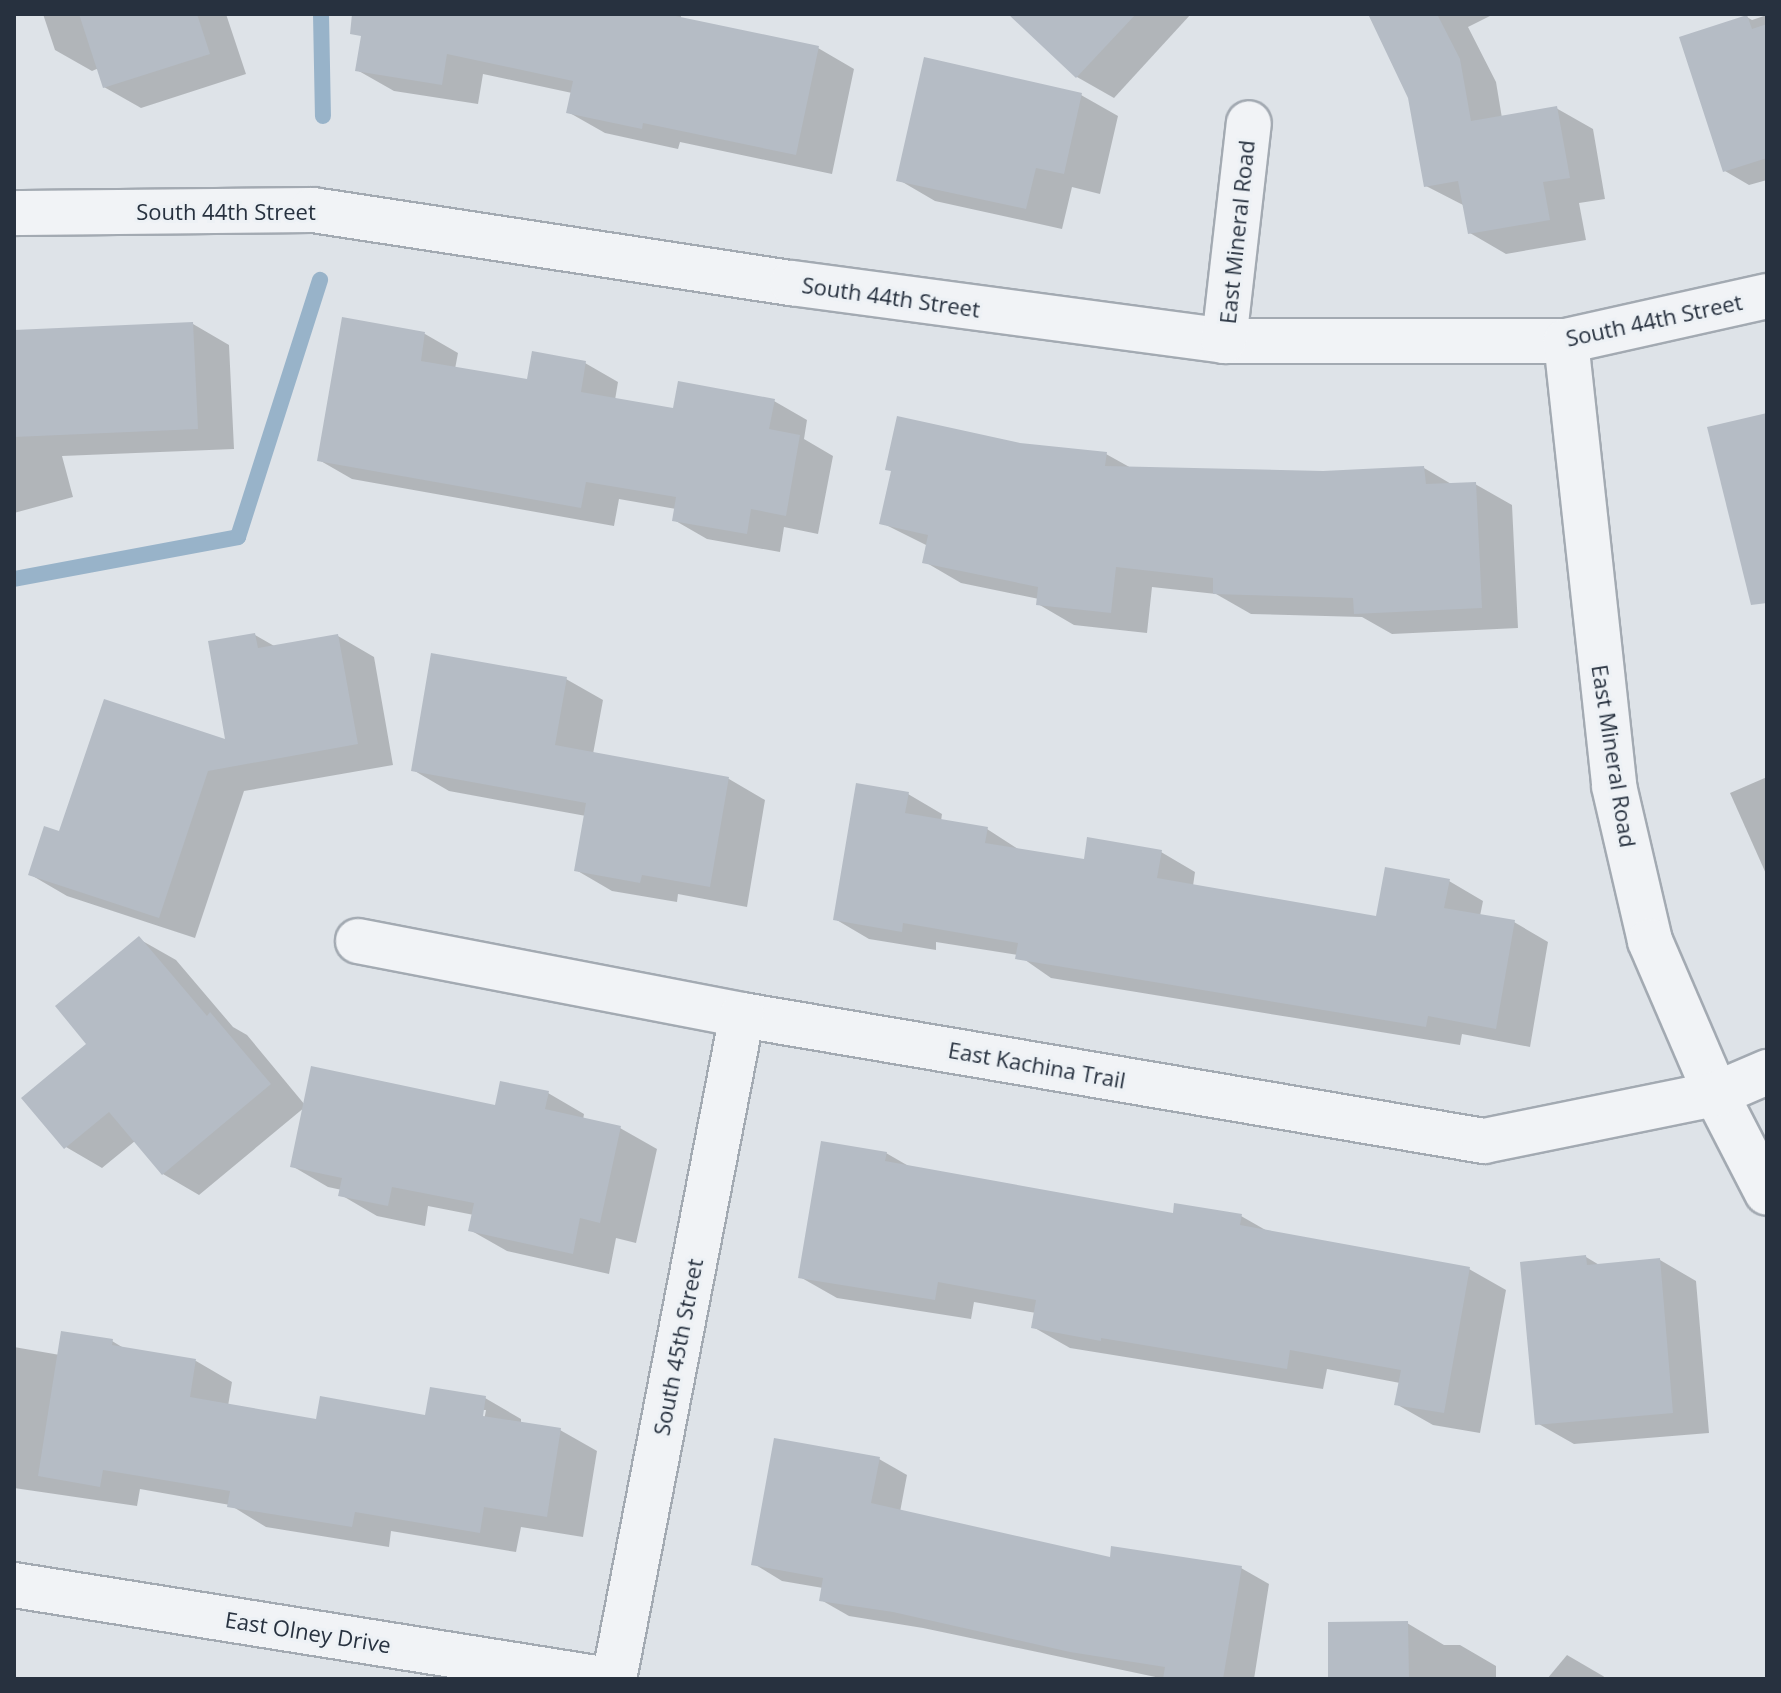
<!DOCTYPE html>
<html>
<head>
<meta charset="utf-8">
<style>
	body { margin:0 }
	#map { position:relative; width:1781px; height:1693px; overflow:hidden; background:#dee3e8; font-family:"Open Sans",sans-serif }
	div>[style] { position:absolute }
	.shadow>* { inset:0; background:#0003 }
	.stream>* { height:16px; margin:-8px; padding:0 8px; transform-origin:8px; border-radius:8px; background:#98b3c9 }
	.building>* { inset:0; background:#b5bcc5 }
	.roads { filter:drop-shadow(2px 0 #a3aab2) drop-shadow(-2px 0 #a3aab2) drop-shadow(0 2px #a3aab2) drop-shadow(0 -2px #a3aab2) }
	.minor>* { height:44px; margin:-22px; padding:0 22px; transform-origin:22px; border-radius:22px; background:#f1f3f6 }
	span { translate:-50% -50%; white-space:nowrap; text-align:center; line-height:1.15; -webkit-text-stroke:6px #edf1f5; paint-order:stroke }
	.street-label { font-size:22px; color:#27313f }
	.frame { position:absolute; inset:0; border:16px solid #27313f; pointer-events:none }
</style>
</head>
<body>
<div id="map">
	<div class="shadow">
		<div style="clip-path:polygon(43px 14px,226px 14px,246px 74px,141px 108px,104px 87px,99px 68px,92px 71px,55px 50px)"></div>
		<div style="clip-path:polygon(367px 14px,682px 14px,680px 19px,818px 48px,854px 69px,832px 174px,680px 142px,678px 149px,605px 133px,568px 112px,572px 93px,483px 74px,478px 104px,394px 91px,357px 70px)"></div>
		<div style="clip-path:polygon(1010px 14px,1191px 14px,1114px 98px,1077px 77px)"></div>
		<div style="clip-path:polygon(1370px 14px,1494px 14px,1468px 27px,1496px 82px,1502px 118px,1556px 108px,1593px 129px,1605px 199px,1579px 203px,1586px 240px,1506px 254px,1470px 233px,1465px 206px,1426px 186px,1410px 97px)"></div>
		<div style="clip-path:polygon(1767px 15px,1767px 180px,1749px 185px,1725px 171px,1747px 17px,1752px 20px)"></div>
		<div style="clip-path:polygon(1081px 95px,1118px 116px,1100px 194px,1072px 187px,1062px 229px,935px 201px,899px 180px)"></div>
		<div style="clip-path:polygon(344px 319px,425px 334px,458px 353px,455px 369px,529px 382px,585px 363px,618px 382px,615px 400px,675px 411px,774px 401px,807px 420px,804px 439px,833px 456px,818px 534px,784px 527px,780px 552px,707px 539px,674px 520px,676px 509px,619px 499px,614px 526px,352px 479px,319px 460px)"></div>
		<div style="clip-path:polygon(193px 324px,229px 345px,234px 449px,62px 456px,73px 497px,14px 513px,14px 358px)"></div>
		<div style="clip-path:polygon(1020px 445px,1106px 454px,1133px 469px,1323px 473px,1424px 468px,1453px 485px,1475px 484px,1512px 505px,1518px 628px,1392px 634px,1362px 617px,1251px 614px,1216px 594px,1152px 587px,1147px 633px,1074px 625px,1038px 604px,1039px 599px,961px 583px,925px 562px,928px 546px,882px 523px)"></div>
		<div style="clip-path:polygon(255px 635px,276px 647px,338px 636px,374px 657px,393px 765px,244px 791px,195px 938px,67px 896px,31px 875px,61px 833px,228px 742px)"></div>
		<div style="clip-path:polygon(566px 679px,603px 700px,593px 754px,729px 779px,765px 800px,747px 907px,678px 894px,677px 902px,612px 891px,576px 870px,586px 816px,449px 791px,413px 770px)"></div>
		<div style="clip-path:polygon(1767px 777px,1767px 876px,1730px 793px)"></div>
		<div style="clip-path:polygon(908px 794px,942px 814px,941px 821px,987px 829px,1021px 851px,1085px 861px,1161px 852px,1195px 872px,1193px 886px,1378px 918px,1449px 881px,1483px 901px,1480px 916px,1514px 922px,1548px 942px,1530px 1047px,1462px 1034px,1460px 1045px,1051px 978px,1018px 955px,936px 942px,936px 950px,869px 939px,835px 919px)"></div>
		<div style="clip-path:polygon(139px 939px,176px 960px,233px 1027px,247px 1035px,305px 1105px,497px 1107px,548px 1093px,584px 1114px,583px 1120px,620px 1128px,657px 1149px,636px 1243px,616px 1238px,609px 1274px,507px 1251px,470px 1230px,474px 1215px,428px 1206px,425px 1226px,377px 1216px,341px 1195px,342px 1190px,328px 1187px,292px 1166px,305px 1107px,199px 1195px,163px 1174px,135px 1141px,102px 1168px,66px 1147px,89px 1044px)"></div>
		<div style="clip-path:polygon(886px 1153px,912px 1168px,1174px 1215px,1241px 1216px,1269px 1232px,1469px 1269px,1506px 1290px,1480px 1433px,1433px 1425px,1396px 1404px,1400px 1383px,1327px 1369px,1323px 1389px,1070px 1348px,1033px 1327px,1036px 1313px,974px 1302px,971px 1319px,837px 1298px,800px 1277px)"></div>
		<div style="clip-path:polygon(1586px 1257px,1601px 1266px,1660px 1260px,1696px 1281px,1709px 1433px,1574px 1444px,1537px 1423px)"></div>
		<div style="clip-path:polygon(evenodd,112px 1341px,127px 1350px,196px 1361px,232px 1382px,228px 1406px,318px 1421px,427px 1417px,485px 1398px,521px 1419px,521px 1424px,560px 1430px,597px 1451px,583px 1537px,521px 1527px,516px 1552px,391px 1531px,389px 1547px,266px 1527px,230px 1505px,140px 1489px,137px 1506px,14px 1488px,14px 1347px,60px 1355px,112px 1341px,481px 1410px,486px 1410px,483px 1426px,481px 1410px)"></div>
		<div style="clip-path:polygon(879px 1459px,907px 1475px,900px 1512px,1111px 1559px,1241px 1568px,1269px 1584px,1254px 1679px,1165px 1679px,923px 1628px,849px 1616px,821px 1600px,823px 1588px,782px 1581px,754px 1564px)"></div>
		<div style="clip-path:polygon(1407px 1623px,1444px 1645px,1460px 1645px,1496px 1666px,1496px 1679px,1330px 1679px)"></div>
		<div style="clip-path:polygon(1567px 1655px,1603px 1676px,1607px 1679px,1547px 1679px)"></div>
	</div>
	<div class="stream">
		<div style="left:321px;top:14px;width:102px;rotate:88.9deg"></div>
		<div style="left:14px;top:579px;width:228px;rotate:-10.6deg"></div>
		<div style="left:238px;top:537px;width:270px;rotate:-72.3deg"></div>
	</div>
	<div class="building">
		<div style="clip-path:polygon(79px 14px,197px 14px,210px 54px,103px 88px)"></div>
		<div style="clip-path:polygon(352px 14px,666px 14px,819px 46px,796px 155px,643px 123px,642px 129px,566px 113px,573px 81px,447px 54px,442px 85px,355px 71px,361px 36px,350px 34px)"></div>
		<div style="clip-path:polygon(1008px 14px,1136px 14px,1076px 78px)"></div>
		<div style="clip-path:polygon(1368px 14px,1437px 14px,1460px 59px,1471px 121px,1557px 106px,1570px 178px,1543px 182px,1550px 220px,1468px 234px,1458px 181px,1424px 187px,1408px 98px)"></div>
		<div style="clip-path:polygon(1747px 15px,1752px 29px,1767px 24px,1767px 158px,1723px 172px,1679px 37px)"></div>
		<div style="clip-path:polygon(924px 57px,1082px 93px,1064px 174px,1036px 168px,1026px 209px,896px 181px)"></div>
		<div style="clip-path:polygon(342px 317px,425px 332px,421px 361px,527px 379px,532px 351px,586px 361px,581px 392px,673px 408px,678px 381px,775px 399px,769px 429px,800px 435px,786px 516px,751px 509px,747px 534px,672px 521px,676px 497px,586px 482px,581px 508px,317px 461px)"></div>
		<div style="clip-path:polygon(193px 322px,198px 429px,14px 437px,14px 330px)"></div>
		<div style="clip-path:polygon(1767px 413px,1767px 603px,1751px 605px,1707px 427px)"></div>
		<div style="clip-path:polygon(897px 416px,1020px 443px,1107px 452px,1105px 466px,1323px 471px,1424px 466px,1426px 484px,1476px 482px,1482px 608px,1354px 614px,1353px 598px,1213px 594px,1213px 578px,1116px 567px,1111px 613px,1036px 605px,1038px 587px,922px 563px,928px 535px,879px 524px,891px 471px,885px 470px)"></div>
		<div style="clip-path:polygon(255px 633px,258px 648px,338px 634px,358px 744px,208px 771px,159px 918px,28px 875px,44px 826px,59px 831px,104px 699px,225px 739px,208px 641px)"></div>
		<div style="clip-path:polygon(431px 653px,567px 677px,555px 745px,729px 777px,710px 887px,642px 875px,640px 883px,574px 871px,586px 803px,411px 771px)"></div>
		<div style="clip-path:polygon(856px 783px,909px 792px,905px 813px,988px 827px,985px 843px,1084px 859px,1087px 837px,1162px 850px,1157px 878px,1376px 916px,1385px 867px,1450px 879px,1444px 908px,1515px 920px,1496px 1029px,1428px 1016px,1426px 1027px,1015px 959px,1018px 943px,903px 923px,902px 932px,833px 920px)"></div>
		<div style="clip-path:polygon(139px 936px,207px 1016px,210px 1012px,271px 1084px,162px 1175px,109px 1112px,64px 1149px,21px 1098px,86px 1044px,55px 1006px)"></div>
		<div style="clip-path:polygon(311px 1066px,495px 1105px,500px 1081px,549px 1091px,545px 1109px,621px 1126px,600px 1223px,580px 1218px,573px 1254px,468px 1231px,474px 1203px,392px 1187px,388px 1206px,338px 1196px,342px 1178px,290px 1167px)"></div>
		<div style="clip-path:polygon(821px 1141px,887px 1152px,885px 1161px,1173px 1213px,1174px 1203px,1242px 1214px,1240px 1225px,1470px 1267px,1444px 1413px,1394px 1405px,1401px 1370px,1290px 1350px,1287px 1369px,1101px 1338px,1101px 1341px,1031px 1328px,1036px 1300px,938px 1282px,935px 1300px,798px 1278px)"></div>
		<div style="clip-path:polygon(1586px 1255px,1587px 1265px,1660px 1258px,1673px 1413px,1535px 1425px,1520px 1262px)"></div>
		<div style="clip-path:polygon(61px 1331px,113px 1339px,112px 1345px,196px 1359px,190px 1397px,316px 1419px,320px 1396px,425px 1415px,430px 1387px,486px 1396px,483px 1416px,561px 1428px,547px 1517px,484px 1507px,480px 1533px,355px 1512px,352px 1527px,227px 1507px,230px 1491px,103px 1470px,100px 1487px,38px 1476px)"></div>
		<div style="clip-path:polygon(774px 1438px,880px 1457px,871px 1503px,1110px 1557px,1111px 1546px,1242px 1566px,1223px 1679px,1163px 1679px,1165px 1667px,1070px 1652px,893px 1612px,819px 1601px,823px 1578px,751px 1565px)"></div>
		<div style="clip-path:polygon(1408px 1621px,1409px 1679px,1328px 1679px,1328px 1622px)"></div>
	</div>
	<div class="roads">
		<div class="minor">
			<div style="left:14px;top:213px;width:299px;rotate:-0.6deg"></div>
			<div style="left:313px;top:210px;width:485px;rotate:8.7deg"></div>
			<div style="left:792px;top:283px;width:436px;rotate:7.6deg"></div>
			<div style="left:1224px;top:341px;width:342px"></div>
			<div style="left:1566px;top:341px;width:206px;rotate:-12.6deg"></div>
			<div style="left:1224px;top:341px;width:219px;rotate:-83.5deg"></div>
			<div style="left:1566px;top:341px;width:448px;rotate:83.8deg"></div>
			<div style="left:1614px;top:786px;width:159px;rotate:76.9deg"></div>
			<div style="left:1650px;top:941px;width:167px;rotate:66.7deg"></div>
			<div style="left:1716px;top:1094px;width:111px;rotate:62.7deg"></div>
			<div style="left:358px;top:941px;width:391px;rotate:10.9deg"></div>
			<div style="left:742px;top:1015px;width:753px;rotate:9.64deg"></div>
			<div style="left:1484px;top:1141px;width:237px;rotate:-11.5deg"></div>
			<div style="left:1716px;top:1094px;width:56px;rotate:-23.3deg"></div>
			<div style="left:14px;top:1585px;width:595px;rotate:9.08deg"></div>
			<div style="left:614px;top:1679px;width:676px;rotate:-79.09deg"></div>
		</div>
	</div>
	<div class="street-label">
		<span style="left:226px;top:212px">South 44th Street</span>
		<span style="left:1237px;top:232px;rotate:-84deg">East Mineral Road</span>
		<span style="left:891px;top:297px;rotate:8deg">South 44th Street</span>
		<span style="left:1654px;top:320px;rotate:-12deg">South 44th Street</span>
		<span style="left:1614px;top:756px;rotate:81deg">East Mineral Road</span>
		<span style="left:1037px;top:1065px;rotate:10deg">East Kachina Trail</span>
		<span style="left:678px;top:1347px;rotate:-79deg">South 45th Street</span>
		<span style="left:308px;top:1632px;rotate:9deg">East Olney Drive</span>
	</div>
	<div class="frame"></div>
</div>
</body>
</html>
